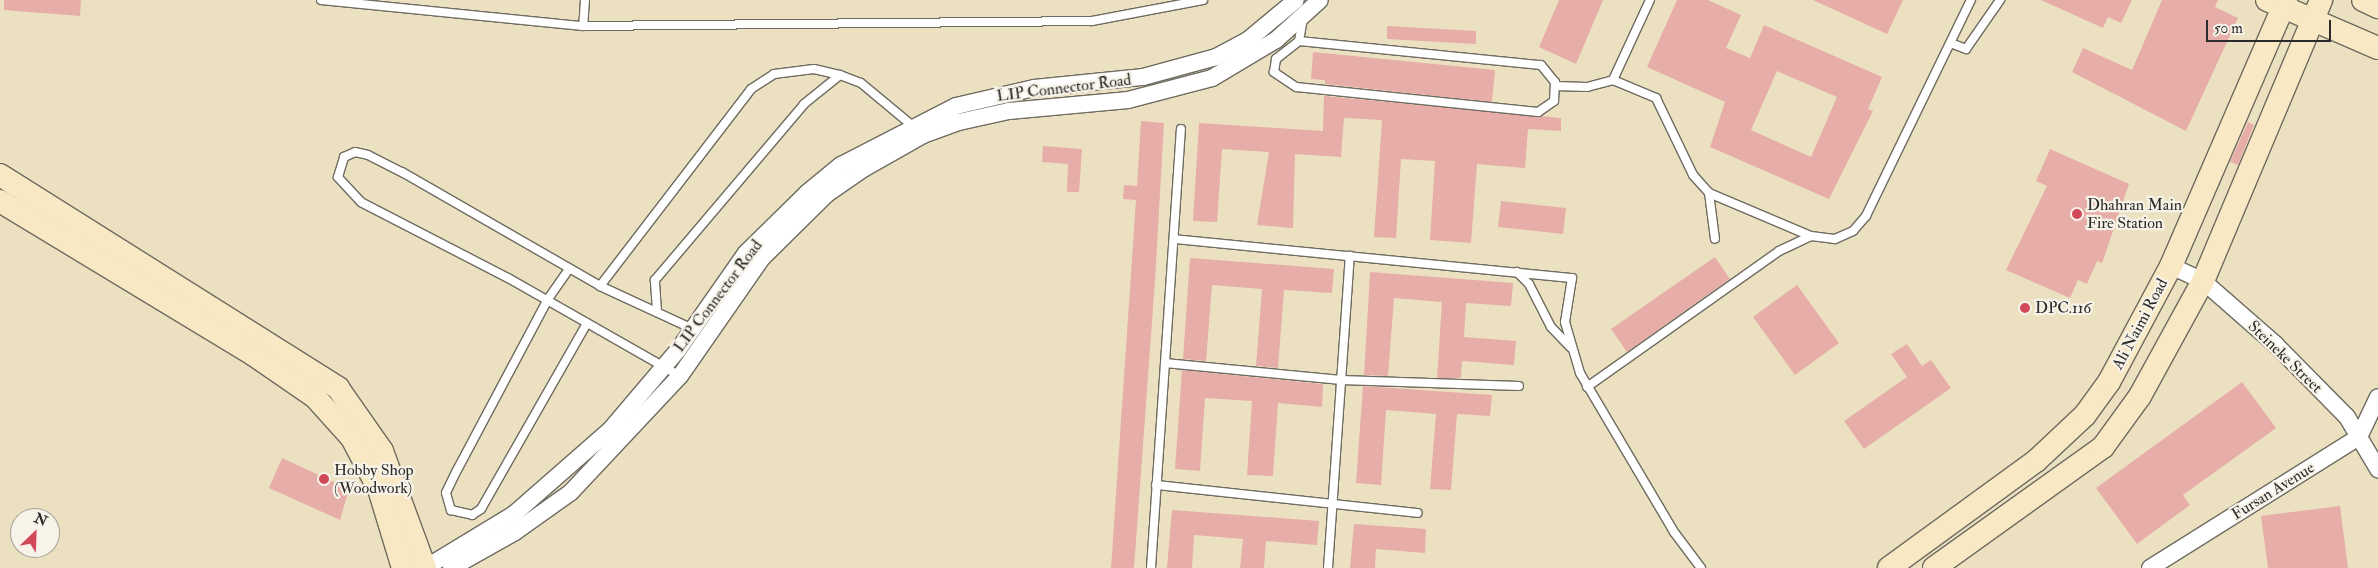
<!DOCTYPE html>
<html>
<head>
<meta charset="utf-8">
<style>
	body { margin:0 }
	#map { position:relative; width:2378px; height:568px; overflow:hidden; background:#ebe1c1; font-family:"IM FELL Double Pica",serif }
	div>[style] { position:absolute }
	.building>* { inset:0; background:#e7ada8 }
	.roads { filter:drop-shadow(1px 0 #6e6b60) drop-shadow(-1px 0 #6e6b60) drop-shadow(0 1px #6e6b60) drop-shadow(0 -1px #6e6b60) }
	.lane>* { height:8px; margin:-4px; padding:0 4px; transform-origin:4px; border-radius:4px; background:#fff }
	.street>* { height:16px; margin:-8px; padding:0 8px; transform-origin:8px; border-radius:8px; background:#fff }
	.secondary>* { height:22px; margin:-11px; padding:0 11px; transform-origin:11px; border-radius:11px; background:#f8e8c3 }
	.dots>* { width:14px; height:14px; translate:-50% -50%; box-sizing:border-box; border:2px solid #f7f3e8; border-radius:50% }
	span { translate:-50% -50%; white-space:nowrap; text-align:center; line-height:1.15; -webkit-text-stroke:4.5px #f7f3e8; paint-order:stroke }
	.street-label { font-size:16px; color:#2b2b2b }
	.poi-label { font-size:16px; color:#2b2b2b }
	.left { translate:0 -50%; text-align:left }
	.north { position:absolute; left:10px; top:508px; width:50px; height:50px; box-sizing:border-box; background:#f7f3e8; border:1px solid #a5a39c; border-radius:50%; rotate:24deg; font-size:14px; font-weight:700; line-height:20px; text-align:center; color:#2b2b2b }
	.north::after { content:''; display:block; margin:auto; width:18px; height:22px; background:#d1495b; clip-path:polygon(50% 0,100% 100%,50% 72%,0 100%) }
	.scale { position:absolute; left:2206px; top:20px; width:125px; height:22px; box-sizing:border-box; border:2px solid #2b2b2b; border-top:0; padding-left:6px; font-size:15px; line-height:18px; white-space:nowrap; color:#2b2b2b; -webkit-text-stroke:4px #f7f3e8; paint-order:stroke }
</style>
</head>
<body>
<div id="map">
	<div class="building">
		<div style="clip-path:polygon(4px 0,81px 0,80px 16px,4px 10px)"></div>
		<div style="clip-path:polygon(1559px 0,1603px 0,1576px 64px,1539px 47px)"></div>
		<div style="clip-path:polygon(evenodd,1677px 0,1708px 0,1741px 15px,1726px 48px,1750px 58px,1764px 25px,1882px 77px,1868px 109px,1873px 111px,1829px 199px,1710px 147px,1725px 102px,1647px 67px,1677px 0,1777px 71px,1837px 97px,1811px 157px,1751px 130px,1777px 71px)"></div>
		<div style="clip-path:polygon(1813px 0,1903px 0,1887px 34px)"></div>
		<div style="clip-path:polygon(2041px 0,2132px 0,2121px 23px,2108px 17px,2103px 28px)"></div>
		<div style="clip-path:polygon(2162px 0,2218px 0,2215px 7px,2238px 18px,2186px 131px,2072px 72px,2083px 48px,2132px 70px)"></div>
		<div style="clip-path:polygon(1387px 26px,1476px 31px,1476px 44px,1387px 39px)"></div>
		<div style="clip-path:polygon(1313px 52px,1495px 70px,1492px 102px,1325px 84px,1325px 80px,1311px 79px)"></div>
		<div style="clip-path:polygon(1324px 96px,1561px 118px,1561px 131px,1528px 129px,1525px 168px,1477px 164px,1471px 243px,1430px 240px,1435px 161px,1401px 159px,1396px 238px,1374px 237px,1382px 120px,1344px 118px,1341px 157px,1295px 154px,1293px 228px,1257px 225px,1269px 152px,1222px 149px,1217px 222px,1193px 221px,1199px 123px,1323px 131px)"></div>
		<div style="clip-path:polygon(1141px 121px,1164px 123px,1155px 281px,1134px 568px,1111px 568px,1136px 200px,1123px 199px,1124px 185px,1137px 186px)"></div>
		<div style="clip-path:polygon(2248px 122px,2254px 125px,2238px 165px,2230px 162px)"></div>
		<div style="clip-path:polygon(1043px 146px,1082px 149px,1079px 192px,1067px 192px,1068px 164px,1042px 162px)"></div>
		<div style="clip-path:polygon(2050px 149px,2129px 184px,2102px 263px,2097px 261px,2087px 284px,2078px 280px,2070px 298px,2006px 270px,2047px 186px,2036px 181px)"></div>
		<div style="clip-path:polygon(1501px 201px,1566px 208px,1563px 234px,1498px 227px)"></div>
		<div style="clip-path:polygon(1715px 257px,1730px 279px,1627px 352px,1611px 329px)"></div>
		<div style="clip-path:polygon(1190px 258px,1334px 269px,1332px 293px,1284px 290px,1278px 368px,1256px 366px,1262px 289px,1212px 285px,1206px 361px,1183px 359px)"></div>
		<div style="clip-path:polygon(1370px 272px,1513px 283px,1511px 306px,1466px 303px,1464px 337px,1516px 341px,1514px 365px,1462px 361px,1461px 378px,1437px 378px,1442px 302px,1394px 298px,1388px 376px,1364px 375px)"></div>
		<div style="clip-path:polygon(1797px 285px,1839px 343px,1795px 375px,1753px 317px)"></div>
		<div style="clip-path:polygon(1907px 344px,1922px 366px,1931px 360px,1951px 388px,1864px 449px,1844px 421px,1907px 377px,1891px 354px)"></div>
		<div style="clip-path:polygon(1182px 370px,1323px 384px,1322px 407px,1278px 403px,1273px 476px,1247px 475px,1252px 401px,1205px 398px,1200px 471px,1175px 469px)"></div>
		<div style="clip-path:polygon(2242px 382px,2276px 428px,2183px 495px,2190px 505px,2137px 544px,2096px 488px)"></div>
		<div style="clip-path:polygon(1363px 386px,1492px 395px,1490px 416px,1457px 414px,1451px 490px,1430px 489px,1436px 414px,1386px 410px,1381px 485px,1356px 483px)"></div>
		<div style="clip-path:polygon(282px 458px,349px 489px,340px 520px,269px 488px)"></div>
		<div style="clip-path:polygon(2340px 506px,2348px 568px,2268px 568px,2261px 516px)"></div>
		<div style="clip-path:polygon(1172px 510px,1319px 521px,1317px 545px,1266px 541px,1264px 568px,1240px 568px,1243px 539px,1194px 535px,1192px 568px,1167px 568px)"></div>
		<div style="clip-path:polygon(1354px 524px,1426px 529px,1425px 553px,1376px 549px,1375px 568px,1350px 568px)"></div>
	</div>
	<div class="roads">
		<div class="lane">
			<div style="left:321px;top:0;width:263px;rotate:5.7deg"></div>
			<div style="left:585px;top:0;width:26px;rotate:94deg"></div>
			<div style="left:583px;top:26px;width:509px;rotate:-0.56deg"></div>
			<div style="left:1092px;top:21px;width:113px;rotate:-10.7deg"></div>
			<div style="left:1299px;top:41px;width:243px;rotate:5.7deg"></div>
			<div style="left:1541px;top:65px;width:22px;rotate:51deg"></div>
			<div style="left:1555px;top:82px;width:19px;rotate:93deg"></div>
			<div style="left:1554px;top:101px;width:19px;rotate:145deg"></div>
			<div style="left:1538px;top:112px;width:243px;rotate:-174.1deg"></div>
			<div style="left:1296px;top:87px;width:27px;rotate:-146deg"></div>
			<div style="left:1274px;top:72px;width:13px;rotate:-81deg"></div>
			<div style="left:1276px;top:59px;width:29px;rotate:-38deg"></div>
			<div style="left:1299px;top:41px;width:23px;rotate:-80deg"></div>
			<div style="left:1953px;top:44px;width:14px;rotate:21deg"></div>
			<div style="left:1966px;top:49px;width:60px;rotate:-55.2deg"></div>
			<div style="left:1613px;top:80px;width:47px;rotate:22.7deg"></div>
			<div style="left:1656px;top:98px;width:85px;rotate:64.3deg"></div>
			<div style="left:1693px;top:175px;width:24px;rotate:48deg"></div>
			<div style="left:1709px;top:193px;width:111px;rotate:22.9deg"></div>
			<div style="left:1555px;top:86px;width:32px;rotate:2deg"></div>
			<div style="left:1587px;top:87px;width:27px;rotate:-15deg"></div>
			<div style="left:1613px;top:80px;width:88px;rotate:-65.2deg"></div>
			<div style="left:1709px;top:193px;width:46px;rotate:82.6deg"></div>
			<div style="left:1174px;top:239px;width:400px;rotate:5.6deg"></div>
			<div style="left:1572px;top:278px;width:45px;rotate:99deg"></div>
			<div style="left:1565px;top:322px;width:53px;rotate:73.6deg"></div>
			<div style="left:1580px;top:373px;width:185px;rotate:59.4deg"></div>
			<div style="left:1674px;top:532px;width:45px;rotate:53.1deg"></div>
			<div style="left:569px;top:269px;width:39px;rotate:125deg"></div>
			<div style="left:547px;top:301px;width:191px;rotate:118deg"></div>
			<div style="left:457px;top:470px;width:25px;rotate:116deg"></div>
			<div style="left:446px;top:493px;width:18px;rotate:74deg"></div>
			<div style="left:451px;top:510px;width:22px;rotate:13deg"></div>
			<div style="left:472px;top:515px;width:11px;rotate:-34deg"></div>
			<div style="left:481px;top:509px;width:214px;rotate:-60.3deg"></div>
			<div style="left:1517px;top:272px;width:17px;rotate:45deg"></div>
			<div style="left:1529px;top:284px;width:48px;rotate:62.9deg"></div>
			<div style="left:1551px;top:327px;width:28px;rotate:46deg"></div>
			<div style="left:600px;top:286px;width:102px;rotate:24.8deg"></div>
			<div style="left:657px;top:311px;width:31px;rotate:-94deg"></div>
			<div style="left:655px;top:280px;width:231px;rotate:-49.7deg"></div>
			<div style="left:804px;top:104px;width:46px;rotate:-38.9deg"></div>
			<div style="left:1165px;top:363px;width:177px;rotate:5.5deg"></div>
			<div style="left:1341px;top:380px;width:178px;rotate:1.9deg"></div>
			<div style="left:680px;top:376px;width:198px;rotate:-150.3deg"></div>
			<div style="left:508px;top:278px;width:165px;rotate:-152.7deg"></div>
			<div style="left:361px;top:202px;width:34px;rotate:-133deg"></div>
			<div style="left:338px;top:177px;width:21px;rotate:-73deg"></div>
			<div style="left:344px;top:157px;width:12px;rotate:-24deg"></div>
			<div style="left:355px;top:152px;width:13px;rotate:13deg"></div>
			<div style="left:368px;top:155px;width:38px;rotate:27deg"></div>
			<div style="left:402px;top:172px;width:228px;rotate:29.9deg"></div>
			<div style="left:600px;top:286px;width:248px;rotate:-52.5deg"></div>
			<div style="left:751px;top:89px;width:27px;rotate:-33deg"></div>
			<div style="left:774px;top:74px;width:40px;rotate:-7.1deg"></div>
			<div style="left:814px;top:69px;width:27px;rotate:13deg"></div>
			<div style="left:840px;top:75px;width:22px;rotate:21deg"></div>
			<div style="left:861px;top:83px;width:69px;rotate:39.7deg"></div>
			<div style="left:1587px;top:387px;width:235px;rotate:-35.3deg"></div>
			<div style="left:1779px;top:251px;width:35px;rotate:-25deg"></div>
			<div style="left:1811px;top:236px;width:24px;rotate:7deg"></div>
			<div style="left:1835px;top:239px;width:20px;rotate:-24deg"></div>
			<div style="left:1853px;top:231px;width:20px;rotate:-49deg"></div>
			<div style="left:1866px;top:216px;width:240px;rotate:-64.1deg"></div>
			<div style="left:1156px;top:485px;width:263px;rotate:6.1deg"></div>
			<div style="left:1151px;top:568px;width:440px;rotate:-86.1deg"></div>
			<div style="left:1328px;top:568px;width:313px;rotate:-86deg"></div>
		</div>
		<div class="street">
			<div style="left:2171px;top:266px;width:35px;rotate:25deg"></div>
			<div style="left:2203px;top:281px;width:97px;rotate:41.2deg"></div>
			<div style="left:2276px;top:345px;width:101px;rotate:45.4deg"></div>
			<div style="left:2347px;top:417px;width:61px;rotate:59.2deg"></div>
			<div style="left:425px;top:568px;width:104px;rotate:-31.2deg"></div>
			<div style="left:514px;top:514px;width:129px;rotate:-41.2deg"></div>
			<div style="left:611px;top:429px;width:104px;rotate:-49.7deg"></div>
			<div style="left:678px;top:350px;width:118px;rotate:-55deg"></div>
			<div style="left:746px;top:253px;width:86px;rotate:-44.5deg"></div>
			<div style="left:807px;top:193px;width:44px;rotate:-39.5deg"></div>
			<div style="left:841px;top:165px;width:129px;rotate:-27.2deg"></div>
			<div style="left:956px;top:106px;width:80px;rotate:-13deg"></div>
			<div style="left:1034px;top:88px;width:110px;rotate:-5.8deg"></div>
			<div style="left:1143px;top:77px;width:76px;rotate:-15.3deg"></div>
			<div style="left:1216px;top:57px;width:36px;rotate:-28deg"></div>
			<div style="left:1248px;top:40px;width:62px;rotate:-39.8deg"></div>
			<div style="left:451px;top:568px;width:73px;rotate:-29.4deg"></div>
			<div style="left:515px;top:532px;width:69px;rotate:-35.5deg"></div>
			<div style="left:571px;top:492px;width:159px;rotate:-46.8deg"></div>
			<div style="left:680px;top:376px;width:144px;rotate:-55.2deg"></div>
			<div style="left:762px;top:258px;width:91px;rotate:-44.6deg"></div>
			<div style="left:827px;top:194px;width:44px;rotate:-34.8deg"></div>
			<div style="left:863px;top:169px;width:69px;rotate:-29.5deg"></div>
			<div style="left:923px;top:135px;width:38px;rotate:-20deg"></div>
			<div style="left:959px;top:122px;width:51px;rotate:-12.4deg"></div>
			<div style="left:1009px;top:111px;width:120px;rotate:-5.3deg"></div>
			<div style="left:1128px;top:100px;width:87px;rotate:-14.7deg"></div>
			<div style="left:1212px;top:78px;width:74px;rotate:-30.7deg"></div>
			<div style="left:1276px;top:40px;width:59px;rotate:-42.3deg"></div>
			<div style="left:2150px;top:568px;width:247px;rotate:-32.1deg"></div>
			<div style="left:2359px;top:437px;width:44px;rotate:-64.6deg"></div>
		</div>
		<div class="secondary">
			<div style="left:2267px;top:0;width:121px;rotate:23.4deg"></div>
			<div style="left:2363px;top:0;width:17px;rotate:25deg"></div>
			<div style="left:0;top:175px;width:400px;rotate:32.2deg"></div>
			<div style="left:338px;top:388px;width:77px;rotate:55.1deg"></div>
			<div style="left:382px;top:451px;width:125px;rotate:69.8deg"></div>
			<div style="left:0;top:201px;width:297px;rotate:31.2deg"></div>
			<div style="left:254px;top:355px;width:74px;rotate:34.5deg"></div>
			<div style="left:315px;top:397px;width:55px;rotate:47.9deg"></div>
			<div style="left:352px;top:438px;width:58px;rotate:62.1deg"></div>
			<div style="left:379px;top:489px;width:83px;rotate:73.1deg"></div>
			<div style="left:1889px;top:568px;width:182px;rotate:-36.1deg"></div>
			<div style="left:2036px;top:461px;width:67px;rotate:-43.2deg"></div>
			<div style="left:2085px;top:415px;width:41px;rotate:-54deg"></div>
			<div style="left:2109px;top:382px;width:132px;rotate:-61.9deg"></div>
			<div style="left:2171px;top:266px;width:290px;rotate:-66.6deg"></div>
			<div style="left:1934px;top:568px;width:208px;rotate:-35.6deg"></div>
			<div style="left:2103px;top:447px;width:63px;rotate:-54deg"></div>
			<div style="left:2140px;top:396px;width:131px;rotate:-61.3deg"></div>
			<div style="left:2203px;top:281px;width:305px;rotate:-67.2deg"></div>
		</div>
	</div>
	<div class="dots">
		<div style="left:2077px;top:214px;background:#d1495b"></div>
		<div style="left:2025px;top:308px;background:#d1495b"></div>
		<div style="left:324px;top:479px;background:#d1495b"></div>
	</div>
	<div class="street-label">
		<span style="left:1064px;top:88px;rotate:-7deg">LIP Connector Road</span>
		<span style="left:718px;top:296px;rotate:-53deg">LIP Connector Road</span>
		<span style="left:2140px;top:324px;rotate:-62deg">Ali Naimi Road</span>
		<span style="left:2285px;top:357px;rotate:44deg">Steineke Street</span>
		<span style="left:2273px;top:491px;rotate:-32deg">Fursan Avenue</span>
	</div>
	<div class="poi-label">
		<span class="left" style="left:2087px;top:214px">Dhahran Main<br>Fire Station</span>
		<span class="left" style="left:2035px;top:308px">DPC.116</span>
		<span class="left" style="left:334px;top:479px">Hobby Shop<br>(Woodwork)</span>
	</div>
	<div class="north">N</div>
	<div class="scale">50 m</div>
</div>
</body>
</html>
